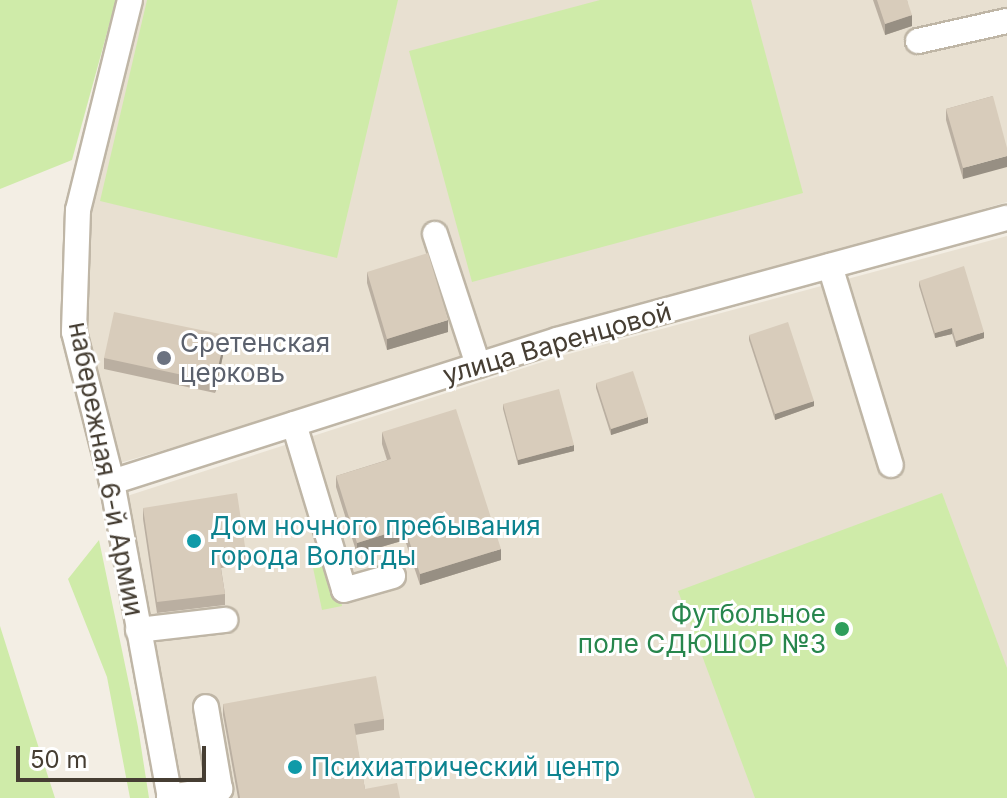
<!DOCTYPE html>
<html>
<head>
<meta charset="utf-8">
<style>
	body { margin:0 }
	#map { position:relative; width:1007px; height:798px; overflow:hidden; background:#f3eee4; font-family:Inter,sans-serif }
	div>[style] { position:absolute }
	.residential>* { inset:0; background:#e8e0d1 }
	.green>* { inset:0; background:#cfeba9 }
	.roads { filter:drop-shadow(2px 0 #bfb6a6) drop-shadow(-2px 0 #bfb6a6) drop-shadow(0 2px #bfb6a6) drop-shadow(0 -2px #bfb6a6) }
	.minor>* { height:24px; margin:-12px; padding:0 12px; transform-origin:12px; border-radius:12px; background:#fff }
	.wall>* { inset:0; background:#baafa1 }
	.shaded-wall>* { inset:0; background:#978f83 }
	.building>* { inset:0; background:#d8ccbb }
	.dots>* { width:22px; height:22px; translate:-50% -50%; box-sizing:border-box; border:4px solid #fff; border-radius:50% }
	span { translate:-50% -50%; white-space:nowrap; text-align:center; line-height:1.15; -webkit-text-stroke:6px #fff; paint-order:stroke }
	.worship-label { font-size:26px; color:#5b616d }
	.left { translate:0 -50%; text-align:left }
	.street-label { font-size:26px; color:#463e33 }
	.culture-label { font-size:26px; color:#0d838f }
	.leisure-label { font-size:26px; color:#27864d }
	.right { translate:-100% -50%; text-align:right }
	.scale { position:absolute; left:16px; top:746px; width:190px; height:36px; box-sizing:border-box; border:4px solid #463e33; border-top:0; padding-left:10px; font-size:24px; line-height:28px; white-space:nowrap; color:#463e33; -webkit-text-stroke:6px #fff; paint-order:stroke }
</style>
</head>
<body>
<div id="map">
	<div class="residential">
		<div style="clip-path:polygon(141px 0,1007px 0,1007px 202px,120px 463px,85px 331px,90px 211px)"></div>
		<div style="clip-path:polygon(1007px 236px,1007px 798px,185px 798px,127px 496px,561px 356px)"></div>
	</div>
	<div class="green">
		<div style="clip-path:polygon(0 0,116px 0,72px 160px,0 189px)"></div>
		<div style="clip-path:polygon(147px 0,398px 0,337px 258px,100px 201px)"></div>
		<div style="clip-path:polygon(600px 0,751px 0,803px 193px,472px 282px,409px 51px)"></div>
		<div style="clip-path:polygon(942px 493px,1007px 668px,1007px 798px,755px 798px,678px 591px)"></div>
		<div style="clip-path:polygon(99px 540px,138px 727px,149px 798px,130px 798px,107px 677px,68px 579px)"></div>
		<div style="clip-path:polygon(332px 559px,342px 606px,322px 610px,312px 563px)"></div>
		<div style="clip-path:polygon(0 626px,24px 702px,55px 798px,0 798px)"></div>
	</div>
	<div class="roads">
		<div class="minor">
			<div style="left:130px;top:0;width:216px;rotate:103.9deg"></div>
			<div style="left:78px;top:210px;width:122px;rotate:91.9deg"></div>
			<div style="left:74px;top:332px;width:155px;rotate:75.8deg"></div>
			<div style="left:112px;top:482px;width:321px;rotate:79.6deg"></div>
			<div style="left:918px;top:41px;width:91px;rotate:-12.7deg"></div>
			<div style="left:435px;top:234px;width:138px;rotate:71.8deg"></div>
			<div style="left:830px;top:266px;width:208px;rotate:73deg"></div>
			<div style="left:294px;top:424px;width:173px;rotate:73.2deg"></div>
			<div style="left:344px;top:590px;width:51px;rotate:-15.9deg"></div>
			<div style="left:112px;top:482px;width:467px;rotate:-17.7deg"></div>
			<div style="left:557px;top:340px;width:466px;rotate:-15.2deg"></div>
			<div style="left:138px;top:630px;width:88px;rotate:-6.6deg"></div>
			<div style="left:169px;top:797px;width:52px;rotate:-8.9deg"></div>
			<div style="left:220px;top:789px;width:83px;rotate:-99.7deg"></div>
		</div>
	</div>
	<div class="wall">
		<div style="clip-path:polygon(873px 0,907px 0,912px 26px,885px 35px)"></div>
		<div style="clip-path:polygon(993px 96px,963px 179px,946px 120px,946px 109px)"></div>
		<div style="clip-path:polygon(367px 272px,448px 332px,387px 350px,367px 283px)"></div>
		<div style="clip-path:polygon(919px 281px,984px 338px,956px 347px,952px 334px,935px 338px,919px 286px)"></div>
		<div style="clip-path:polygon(749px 335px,814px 406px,775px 420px,749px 340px)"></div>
		<div style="clip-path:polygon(225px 346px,215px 393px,104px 369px,104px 358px)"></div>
		<div style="clip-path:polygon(596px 383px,648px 423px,611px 435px,596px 388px)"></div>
		<div style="clip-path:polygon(503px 404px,574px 451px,518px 465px,503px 409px)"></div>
		<div style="clip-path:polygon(382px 432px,501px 560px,420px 585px,405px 540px,357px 554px,336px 487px,336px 476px,387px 460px,382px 444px)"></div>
		<div style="clip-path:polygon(143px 508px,246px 553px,246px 564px,221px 568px,225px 594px,225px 605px,157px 613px,143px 519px)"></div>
		<div style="clip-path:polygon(223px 704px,384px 719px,384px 730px,355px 735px,365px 789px,400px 798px,238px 798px,223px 715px)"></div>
	</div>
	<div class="shaded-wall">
		<div style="clip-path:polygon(912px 15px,912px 26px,885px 35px,885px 24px)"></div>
		<div style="clip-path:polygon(1007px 156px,1007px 167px,963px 179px,963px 168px)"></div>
		<div style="clip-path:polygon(448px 320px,448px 332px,387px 350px,387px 339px)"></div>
		<div style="clip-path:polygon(952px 328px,952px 334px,935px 338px,935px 333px)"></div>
		<div style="clip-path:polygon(984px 332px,984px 338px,956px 347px,956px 341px)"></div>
		<div style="clip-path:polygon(225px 335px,225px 346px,215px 393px,215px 382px)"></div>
		<div style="clip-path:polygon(814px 401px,814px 406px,775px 420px,775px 414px)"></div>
		<div style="clip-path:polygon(648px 417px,648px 423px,611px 435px,611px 429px)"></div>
		<div style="clip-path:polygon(574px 445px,574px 451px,518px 465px,518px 460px)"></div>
		<div style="clip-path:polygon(405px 528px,405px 540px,357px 554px,357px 543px)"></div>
		<div style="clip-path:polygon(501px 549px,501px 560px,420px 585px,420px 574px)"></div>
	</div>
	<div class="building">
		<div style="clip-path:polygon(877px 0,907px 0,912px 15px,885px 24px)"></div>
		<div style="clip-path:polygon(993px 96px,1007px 148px,1007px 156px,963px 168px,946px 109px)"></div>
		<div style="clip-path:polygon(428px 253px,448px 320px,387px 339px,367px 272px)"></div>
		<div style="clip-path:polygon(964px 266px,984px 332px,956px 341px,952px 328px,935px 333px,919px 281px)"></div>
		<div style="clip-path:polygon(114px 312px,225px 335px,215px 382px,104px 358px)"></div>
		<div style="clip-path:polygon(788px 322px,814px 401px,775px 414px,749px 335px)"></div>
		<div style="clip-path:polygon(633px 371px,648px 417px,611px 429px,596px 383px)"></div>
		<div style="clip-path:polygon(559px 389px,574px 445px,518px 460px,503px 404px)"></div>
		<div style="clip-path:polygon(456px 409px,501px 549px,420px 574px,405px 528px,357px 543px,336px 476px,391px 459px,382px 432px)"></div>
		<div style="clip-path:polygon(237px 493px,246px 553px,219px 557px,225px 594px,157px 602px,143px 508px)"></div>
		<div style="clip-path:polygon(376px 676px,384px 719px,354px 724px,365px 789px,397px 783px,400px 798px,240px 798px,223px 704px)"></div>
	</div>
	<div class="dots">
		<div style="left:164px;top:358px;background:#6b7280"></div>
		<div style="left:194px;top:541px;background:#0f9aa8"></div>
		<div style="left:842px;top:629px;background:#2e9e5b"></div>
		<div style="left:295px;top:767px;background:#0f9aa8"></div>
	</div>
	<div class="worship-label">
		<span class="left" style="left:180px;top:358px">Сретенская<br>церковь</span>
	</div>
	<div class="street-label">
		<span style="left:557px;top:343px;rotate:-16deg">улица Варенцовой</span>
		<span style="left:106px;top:469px;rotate:79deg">набережная 6-й Армии</span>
	</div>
	<div class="culture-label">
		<span class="left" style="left:210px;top:541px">Дом ночного пребывания<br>города Вологды</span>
		<span class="left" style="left:311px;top:767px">Психиатрический центр</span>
	</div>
	<div class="leisure-label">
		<span class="right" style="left:826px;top:629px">Футбольное<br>поле СДЮШОР №3</span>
	</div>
	<div class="scale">50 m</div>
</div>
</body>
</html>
